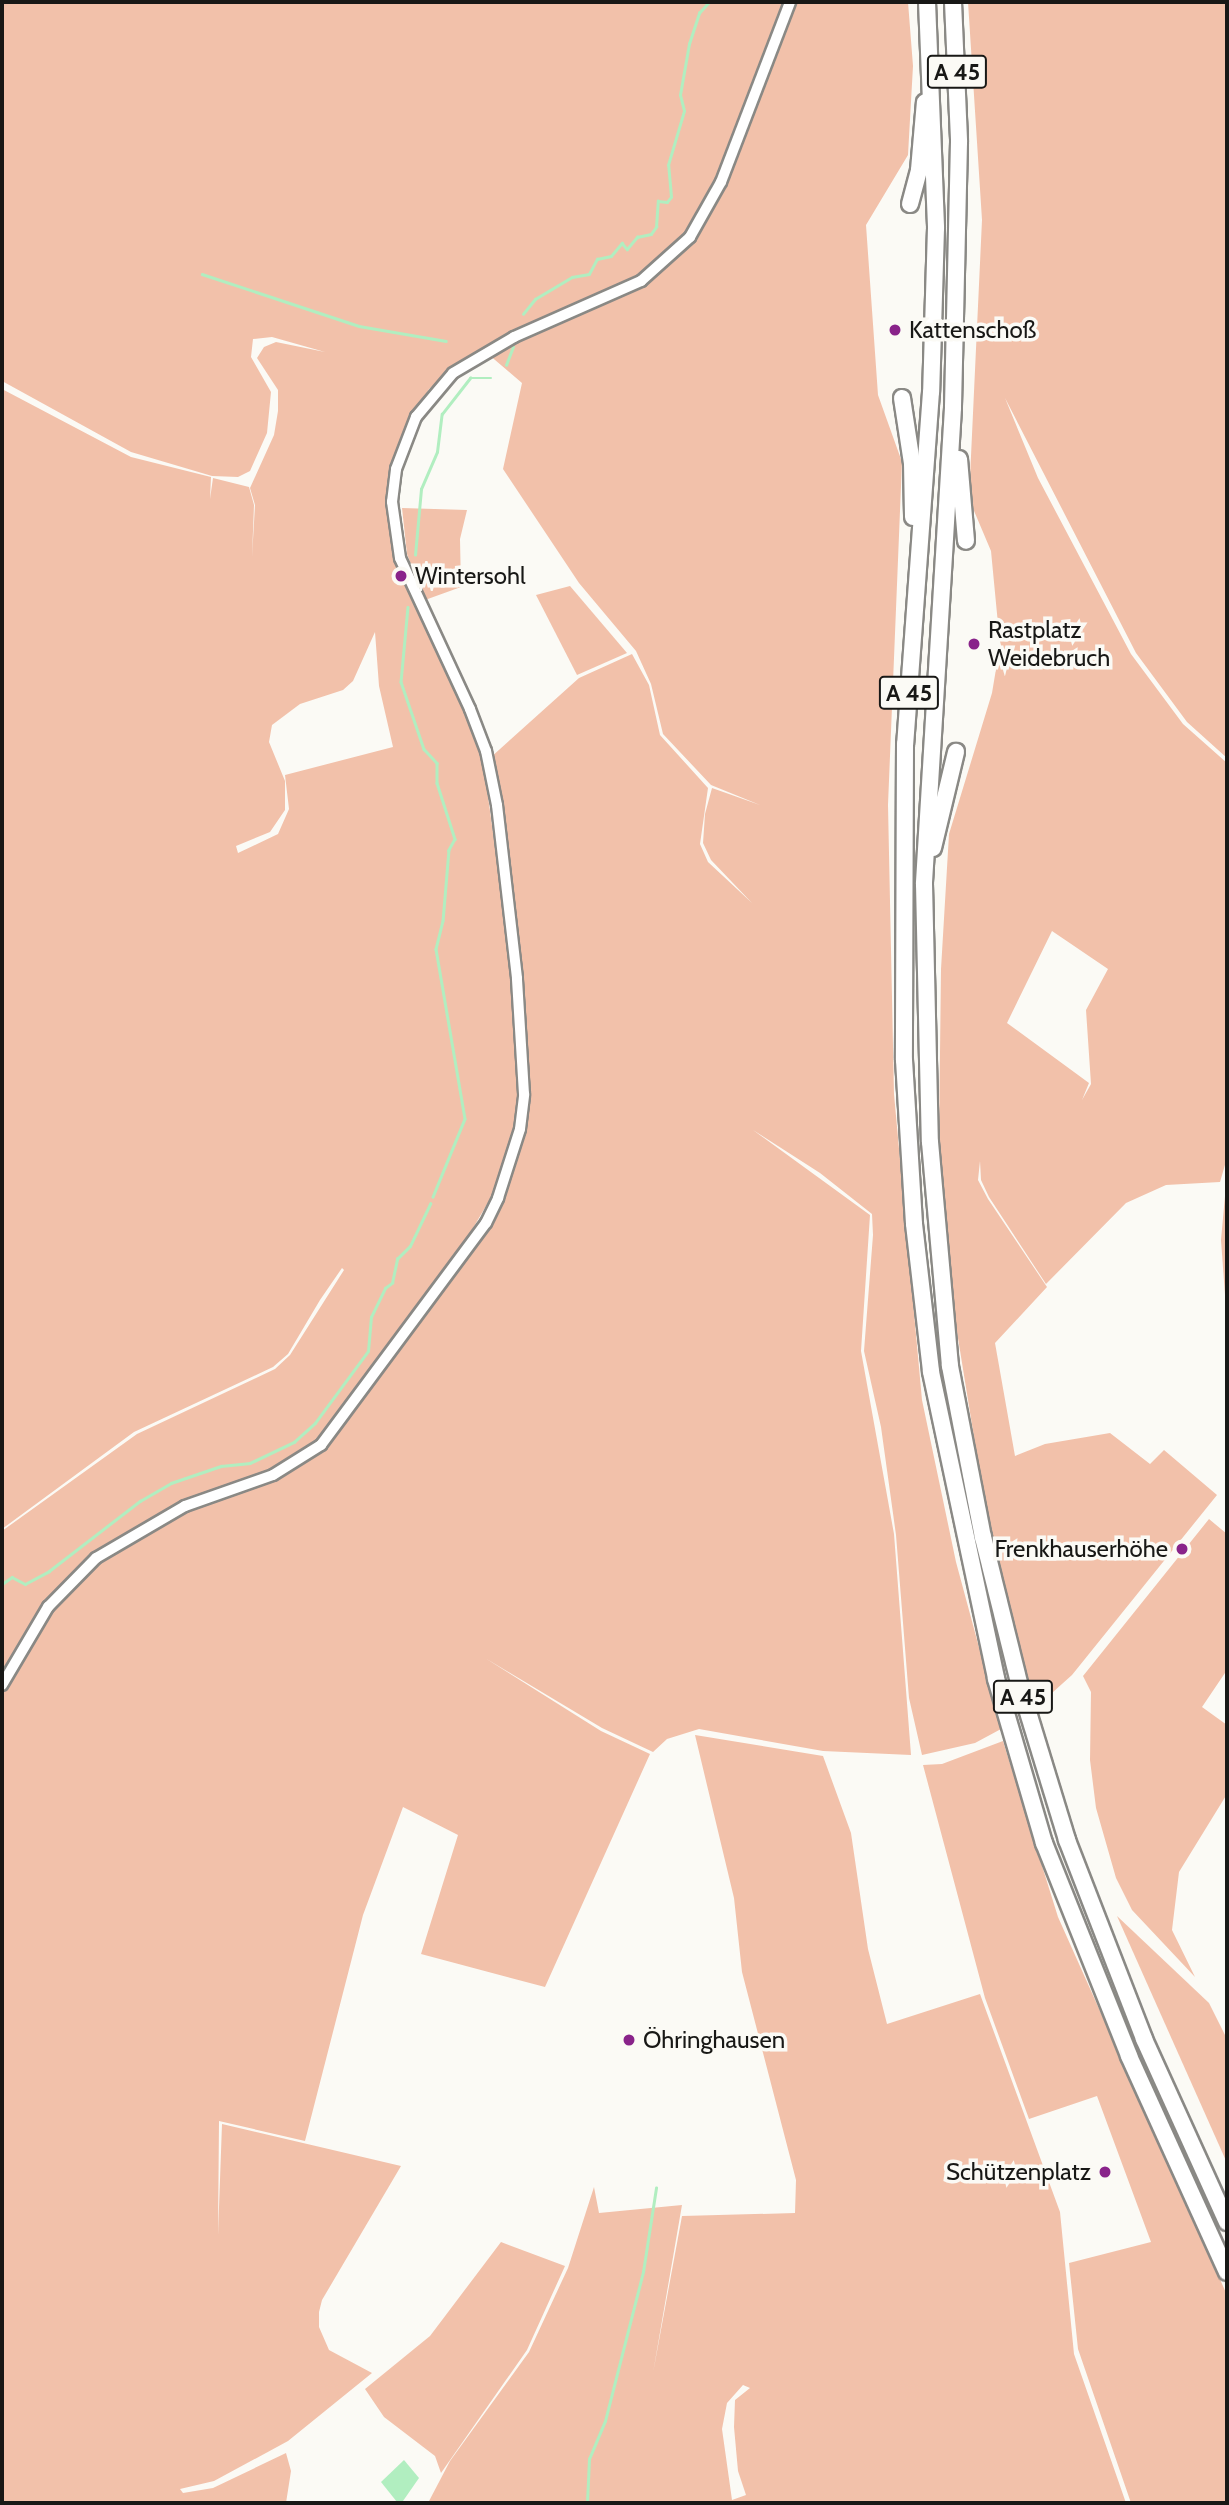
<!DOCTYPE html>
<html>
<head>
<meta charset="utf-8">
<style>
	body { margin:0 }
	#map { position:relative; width:1229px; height:2505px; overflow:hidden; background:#fbfaf5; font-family:Cabin,sans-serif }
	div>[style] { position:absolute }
	.green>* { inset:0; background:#f2c1aa }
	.water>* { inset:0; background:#b1eec0 }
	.stream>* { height:2.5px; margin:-1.25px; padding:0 1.25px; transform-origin:1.25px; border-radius:1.25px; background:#b1eec0 }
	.roads { filter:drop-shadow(2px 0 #8a8985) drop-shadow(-2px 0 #8a8985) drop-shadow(0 2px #8a8985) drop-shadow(0 -2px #8a8985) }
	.tertiary>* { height:10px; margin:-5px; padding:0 5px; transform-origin:5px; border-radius:5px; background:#fff }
	.motorway>* { height:16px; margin:-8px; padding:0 8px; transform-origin:8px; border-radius:8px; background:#fff }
	.dots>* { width:19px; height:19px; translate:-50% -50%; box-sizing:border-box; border:4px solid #fbfaf5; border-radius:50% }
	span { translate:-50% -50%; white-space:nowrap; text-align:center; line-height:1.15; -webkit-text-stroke:7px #fbfaf5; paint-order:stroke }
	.shield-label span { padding:2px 5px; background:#fbfaf5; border:2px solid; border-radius:5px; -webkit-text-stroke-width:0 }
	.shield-label { font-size:23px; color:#181816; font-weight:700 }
	.poi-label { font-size:24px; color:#181816 }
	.left { translate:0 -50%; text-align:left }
	.right { translate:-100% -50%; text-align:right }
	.frame { position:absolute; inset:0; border:4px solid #181816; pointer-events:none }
</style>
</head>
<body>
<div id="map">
	<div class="green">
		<div style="clip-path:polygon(evenodd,2px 2px,908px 2px,913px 66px,908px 155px,866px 225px,878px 395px,902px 462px,888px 805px,894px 1094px,922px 1400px,956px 1562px,1001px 1729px,975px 1743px,922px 1755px,909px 1698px,896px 1535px,881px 1427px,864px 1351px,873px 1235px,872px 1214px,820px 1173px,753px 1130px,870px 1215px,861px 1351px,894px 1534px,911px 1755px,823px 1751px,699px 1729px,667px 1739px,653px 1752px,602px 1728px,485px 1658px,601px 1731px,650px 1754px,545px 1987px,421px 1954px,458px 1835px,403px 1807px,363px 1915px,305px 2141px,219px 2121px,218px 2235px,222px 2124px,401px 2166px,322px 2300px,319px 2312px,319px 2327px,329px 2350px,372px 2373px,288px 2441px,214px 2481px,180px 2489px,183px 2493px,213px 2488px,286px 2453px,291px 2471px,286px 2503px,2px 2503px,2px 1531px,137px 1434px,275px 1369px,290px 1355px,344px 1270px,342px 1268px,320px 1300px,288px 1354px,273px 1367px,134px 1432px,2px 1529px,2px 389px,131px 457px,211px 477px,210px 499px,213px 478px,249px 487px,254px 505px,252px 557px,255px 505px,250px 488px,274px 435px,278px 411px,278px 390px,257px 358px,264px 347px,276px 342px,325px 352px,272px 337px,253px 339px,251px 357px,271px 392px,267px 433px,250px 471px,238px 477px,212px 476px,131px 452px,2px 381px,2px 2px,481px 348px,522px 383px,503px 469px,579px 583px,636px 651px,651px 684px,663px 734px,711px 785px,760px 805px,712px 788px,705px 814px,703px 843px,711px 860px,752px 903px,708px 862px,700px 844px,708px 788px,660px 735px,649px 685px,632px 654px,579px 678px,490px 758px,511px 961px,483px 761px,466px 710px,395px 557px,386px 501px,401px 436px,429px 389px,481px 348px,2px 2px,375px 632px,379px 686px,393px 747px,285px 775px,289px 809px,278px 834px,238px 853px,236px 846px,270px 832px,285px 810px,285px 781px,269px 742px,272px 725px,300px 704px,343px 690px,353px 681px,375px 632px,2px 2px,500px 1182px,509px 1186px,467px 1260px,459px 1252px,500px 1182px)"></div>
		<div style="clip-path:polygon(evenodd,968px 2px,1227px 2px,1227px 758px,1187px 722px,1136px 653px,1005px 398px,1038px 478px,1131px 654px,1183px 724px,1227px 763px,1227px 1158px,1220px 1182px,1166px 1185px,1126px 1203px,1046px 1284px,989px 1197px,981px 1180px,980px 1161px,978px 1180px,988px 1199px,1047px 1287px,995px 1343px,1015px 1456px,1045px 1444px,1110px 1433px,1150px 1464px,1164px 1450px,1217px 1495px,1072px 1675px,1033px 1710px,990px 1536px,952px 1301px,939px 1137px,941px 969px,949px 834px,992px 693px,1000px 645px,991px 551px,969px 499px,982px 220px,968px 2px,1052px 931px,1108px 969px,1086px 1010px,1091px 1084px,1082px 1100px,1089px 1083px,1007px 1023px,1052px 931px)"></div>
		<div style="clip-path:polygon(402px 508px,467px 510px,460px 539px,461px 587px,425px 600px,407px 554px)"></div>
		<div style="clip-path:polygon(570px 586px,627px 653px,577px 675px,536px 595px)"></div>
		<div style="clip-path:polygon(1227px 1174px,1227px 1322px,1221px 1240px)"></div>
		<div style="clip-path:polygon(1209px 1519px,1227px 1534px,1227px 1670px,1202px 1707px,1227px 1725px,1227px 1794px,1179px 1872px,1172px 1930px,1195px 1977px,1132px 1910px,1116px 1878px,1096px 1808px,1090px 1760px,1091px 1692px,1083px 1676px)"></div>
		<div style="clip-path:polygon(evenodd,695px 1735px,823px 1756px,851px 1833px,868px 1949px,887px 2024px,980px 1994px,1060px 2212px,1074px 2354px,1126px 2503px,428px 2503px,450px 2461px,529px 2352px,568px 2268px,594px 2187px,599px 2213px,682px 2205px,653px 2373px,682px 2216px,795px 2213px,796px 2180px,742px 1972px,734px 1898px,695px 1735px,743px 2385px,750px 2388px,735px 2400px,734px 2427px,738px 2471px,746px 2495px,732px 2500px,722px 2429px,727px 2403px,743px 2385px)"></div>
		<div style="clip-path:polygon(1003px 1741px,1058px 1917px,1227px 2295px,1227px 2503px,1131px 2503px,1078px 2349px,1069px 2263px,1151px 2242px,1097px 2096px,1029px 2119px,985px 1998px,923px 1765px,942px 1764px)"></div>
		<div style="clip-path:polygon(1117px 1916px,1209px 2003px,1227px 2039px,1227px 2163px)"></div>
		<div style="clip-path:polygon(501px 2242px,565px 2266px,527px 2350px,441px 2473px,435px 2456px,384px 2417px,365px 2389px,430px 2336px)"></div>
	</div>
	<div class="water">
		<div style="clip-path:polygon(404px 2460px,419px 2478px,403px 2501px,397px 2502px,381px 2482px)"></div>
	</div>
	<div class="stream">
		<div style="left:202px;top:274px;width:165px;rotate:18.3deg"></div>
		<div style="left:359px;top:326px;width:88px;rotate:9.8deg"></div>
		<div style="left:523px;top:314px;width:19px;rotate:-51deg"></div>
		<div style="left:535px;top:299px;width:43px;rotate:-30.7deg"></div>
		<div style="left:572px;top:277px;width:17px;rotate:-10deg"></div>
		<div style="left:589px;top:274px;width:17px;rotate:-62deg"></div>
		<div style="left:597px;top:259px;width:14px;rotate:-12deg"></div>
		<div style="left:611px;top:256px;width:17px;rotate:-50deg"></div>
		<div style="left:622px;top:243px;width:8px;rotate:50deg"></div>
		<div style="left:627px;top:249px;width:16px;rotate:-50deg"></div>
		<div style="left:637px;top:237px;width:14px;rotate:-12deg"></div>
		<div style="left:651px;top:234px;width:9px;rotate:-54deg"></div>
		<div style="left:656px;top:227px;width:26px;rotate:-86deg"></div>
		<div style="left:658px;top:201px;width:9px;rotate:6deg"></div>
		<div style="left:667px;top:202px;width:6px;rotate:-51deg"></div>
		<div style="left:671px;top:197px;width:32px;rotate:-95deg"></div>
		<div style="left:668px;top:165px;width:56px;rotate:-73.5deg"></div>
		<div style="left:684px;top:111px;width:16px;rotate:-104deg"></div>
		<div style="left:680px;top:95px;width:52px;rotate:-80deg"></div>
		<div style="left:689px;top:44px;width:33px;rotate:-72deg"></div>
		<div style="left:699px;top:13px;width:15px;rotate:-48deg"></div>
		<div style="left:506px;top:365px;width:19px;rotate:-69deg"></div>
		<div style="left:415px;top:555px;width:66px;rotate:-84.8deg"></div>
		<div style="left:421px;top:489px;width:40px;rotate:-66.6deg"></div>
		<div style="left:437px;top:452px;width:38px;rotate:-83deg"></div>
		<div style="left:442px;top:414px;width:46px;rotate:-52.1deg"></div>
		<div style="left:470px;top:378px;width:21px"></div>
		<div style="left:408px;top:607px;width:75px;rotate:95.3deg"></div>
		<div style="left:401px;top:682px;width:71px;rotate:71.1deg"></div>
		<div style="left:424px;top:749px;width:19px;rotate:47deg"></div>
		<div style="left:437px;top:763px;width:20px;rotate:90deg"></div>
		<div style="left:437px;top:783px;width:59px;rotate:72.2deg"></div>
		<div style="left:455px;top:839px;width:13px;rotate:119deg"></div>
		<div style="left:449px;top:850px;width:71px;rotate:94.8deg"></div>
		<div style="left:443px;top:921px;width:29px;rotate:104deg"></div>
		<div style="left:436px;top:949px;width:172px;rotate:80.3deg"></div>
		<div style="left:465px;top:1119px;width:84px;rotate:112.3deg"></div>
		<div style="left:2px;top:1584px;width:12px;rotate:-35deg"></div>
		<div style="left:12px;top:1577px;width:15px;rotate:28deg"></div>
		<div style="left:25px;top:1584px;width:27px;rotate:-28deg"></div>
		<div style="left:49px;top:1571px;width:115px;rotate:-37.6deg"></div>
		<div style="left:140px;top:1501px;width:36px;rotate:-30deg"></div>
		<div style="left:171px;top:1483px;width:53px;rotate:-18.8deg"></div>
		<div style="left:221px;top:1466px;width:29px;rotate:-6deg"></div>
		<div style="left:250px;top:1463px;width:49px;rotate:-25.5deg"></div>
		<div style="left:294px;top:1442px;width:28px;rotate:-42deg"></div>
		<div style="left:315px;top:1423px;width:89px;rotate:-53.6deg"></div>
		<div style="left:368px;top:1351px;width:34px;rotate:-85deg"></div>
		<div style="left:371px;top:1317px;width:32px;rotate:-64deg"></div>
		<div style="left:385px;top:1288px;width:9px;rotate:-36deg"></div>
		<div style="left:392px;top:1283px;width:25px;rotate:-78deg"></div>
		<div style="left:397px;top:1259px;width:18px;rotate:-45deg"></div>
		<div style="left:410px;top:1246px;width:47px;rotate:-64.5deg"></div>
		<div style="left:587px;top:2503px;width:44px;rotate:-87.4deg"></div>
		<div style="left:589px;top:2459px;width:41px;rotate:-67.2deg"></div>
		<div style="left:605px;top:2421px;width:154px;rotate:-75.7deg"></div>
		<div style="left:643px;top:2272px;width:85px;rotate:-81.2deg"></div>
	</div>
	<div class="roads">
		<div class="tertiary">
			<div style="left:2px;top:1685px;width:91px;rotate:-59.5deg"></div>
			<div style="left:48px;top:1607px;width:69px;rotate:-45.6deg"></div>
			<div style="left:96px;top:1558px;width:103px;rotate:-30.3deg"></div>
			<div style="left:185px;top:1506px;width:93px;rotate:-19.4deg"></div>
			<div style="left:273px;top:1475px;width:57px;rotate:-32deg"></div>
			<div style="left:321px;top:1445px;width:277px;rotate:-53.4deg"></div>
			<div style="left:486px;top:1223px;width:28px;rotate:-64deg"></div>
			<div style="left:498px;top:1198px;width:72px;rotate:-72.3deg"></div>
			<div style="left:520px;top:1129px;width:35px;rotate:-83deg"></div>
			<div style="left:524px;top:1094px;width:116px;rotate:-93.5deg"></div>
			<div style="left:517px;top:978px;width:174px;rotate:-96.6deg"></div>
			<div style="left:497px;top:805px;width:55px;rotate:-101.5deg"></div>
			<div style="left:486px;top:751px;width:45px;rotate:-110.9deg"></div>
			<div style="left:470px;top:709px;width:166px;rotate:-114.9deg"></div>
			<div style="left:400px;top:558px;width:57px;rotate:-98.1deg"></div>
			<div style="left:392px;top:502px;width:33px;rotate:-83deg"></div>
			<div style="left:396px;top:469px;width:56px;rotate:-69deg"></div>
			<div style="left:416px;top:417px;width:57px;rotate:-49.9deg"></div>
			<div style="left:453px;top:373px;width:71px;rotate:-30.5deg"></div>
			<div style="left:514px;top:337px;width:139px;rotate:-23.8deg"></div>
			<div style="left:641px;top:281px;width:66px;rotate:-41.9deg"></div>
			<div style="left:690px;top:237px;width:63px;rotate:-60.6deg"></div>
			<div style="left:721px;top:182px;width:193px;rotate:-69deg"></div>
		</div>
		<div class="motorway">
			<div style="left:927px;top:2px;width:226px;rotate:87.7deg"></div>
			<div style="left:936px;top:228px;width:164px;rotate:91.7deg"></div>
			<div style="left:931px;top:392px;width:353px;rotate:94.2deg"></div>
			<div style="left:905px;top:744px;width:316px;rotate:90.2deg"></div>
			<div style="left:904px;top:1060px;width:164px;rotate:86.5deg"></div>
			<div style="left:914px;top:1224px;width:149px;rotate:83.4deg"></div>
			<div style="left:931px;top:1372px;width:314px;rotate:78deg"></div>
			<div style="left:996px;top:1679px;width:171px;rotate:73.7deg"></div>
			<div style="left:1044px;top:1843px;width:229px;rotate:68.2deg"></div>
			<div style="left:1129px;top:2056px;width:237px;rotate:65.6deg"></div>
			<div style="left:953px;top:2px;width:140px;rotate:87.5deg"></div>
			<div style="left:959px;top:142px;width:266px;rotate:91.3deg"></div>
			<div style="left:953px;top:408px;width:477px;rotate:93.5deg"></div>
			<div style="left:924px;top:884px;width:258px;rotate:88.7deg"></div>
			<div style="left:930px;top:1142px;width:225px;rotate:84.9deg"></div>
			<div style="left:950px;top:1366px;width:174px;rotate:79.1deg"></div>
			<div style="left:983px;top:1537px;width:154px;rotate:76.1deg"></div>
			<div style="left:1020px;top:1686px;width:161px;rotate:73deg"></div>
			<div style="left:1067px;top:1840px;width:213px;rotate:68.8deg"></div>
			<div style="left:1144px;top:2039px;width:201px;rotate:65.6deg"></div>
			<div style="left:910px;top:204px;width:35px;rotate:-75deg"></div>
			<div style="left:919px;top:170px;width:68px;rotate:-85deg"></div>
			<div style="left:902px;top:398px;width:66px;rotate:81.3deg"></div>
			<div style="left:912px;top:463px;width:54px;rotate:88.9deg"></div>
			<div style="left:959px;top:459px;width:82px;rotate:85.1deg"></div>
			<div style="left:933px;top:848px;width:99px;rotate:-76.5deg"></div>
		</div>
	</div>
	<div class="dots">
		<div style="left:895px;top:330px;background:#89238a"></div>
		<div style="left:401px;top:576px;background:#89238a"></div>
		<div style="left:974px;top:644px;background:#89238a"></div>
		<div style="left:1182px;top:1549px;background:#89238a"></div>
		<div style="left:629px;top:2040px;background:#89238a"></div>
		<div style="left:1105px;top:2172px;background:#89238a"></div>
	</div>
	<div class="shield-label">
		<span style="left:957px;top:72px">A 45</span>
		<span style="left:909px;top:693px">A 45</span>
		<span style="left:1023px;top:1697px">A 45</span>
	</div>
	<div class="poi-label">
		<span class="left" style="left:909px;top:330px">Kattenschoß</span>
		<span class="left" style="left:415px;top:576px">Wintersohl</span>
		<span class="left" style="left:988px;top:644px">Rastplatz<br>Weidebruch</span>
		<span class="right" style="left:1168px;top:1549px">Frenkhauserhöhe</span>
		<span class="left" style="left:643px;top:2040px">Öhringhausen</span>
		<span class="right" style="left:1091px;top:2172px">Schützenplatz</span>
	</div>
	<div class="frame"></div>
</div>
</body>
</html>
